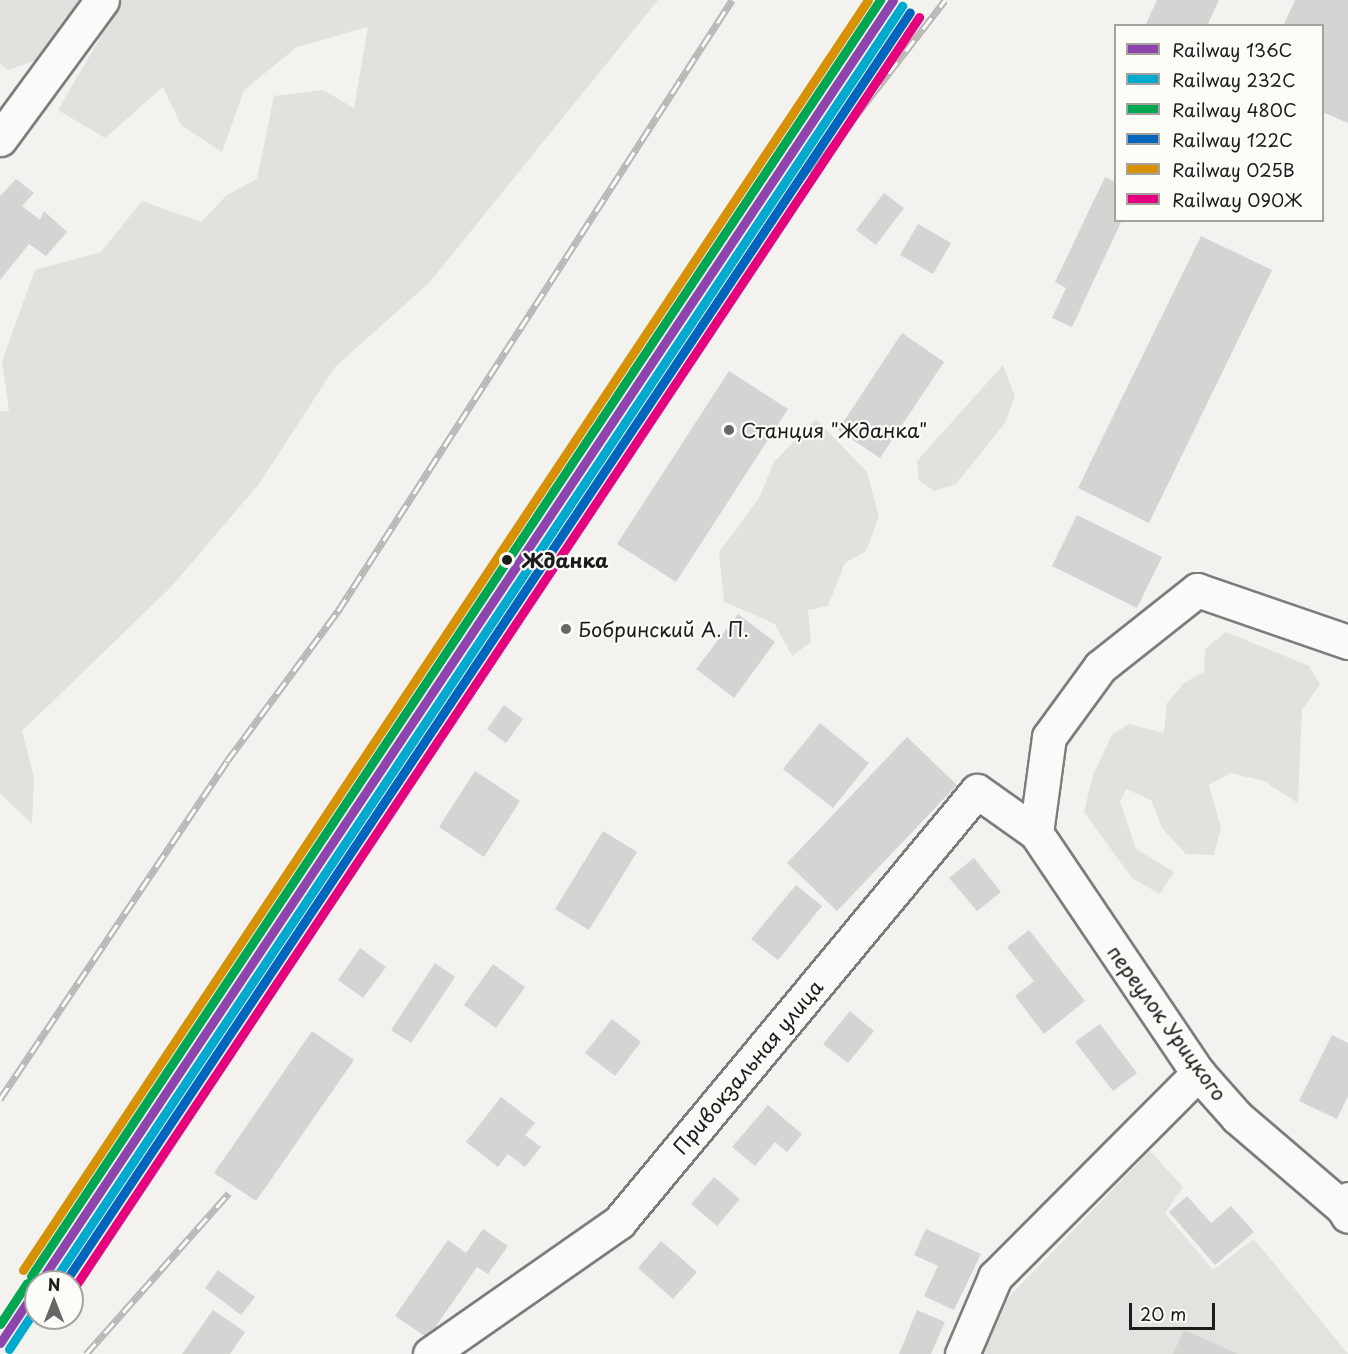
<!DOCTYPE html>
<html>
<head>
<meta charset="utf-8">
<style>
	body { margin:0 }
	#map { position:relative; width:1348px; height:1354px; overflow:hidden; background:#f3f2ef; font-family:"Playpen Sans",sans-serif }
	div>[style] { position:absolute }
	.built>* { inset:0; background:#e3e2de }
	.green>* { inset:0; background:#e2e1dd }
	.building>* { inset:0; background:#d5d4d2 }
	.roads { filter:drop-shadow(2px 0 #7d7c7b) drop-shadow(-2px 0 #7d7c7b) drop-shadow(0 2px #7d7c7b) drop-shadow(0 -2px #7d7c7b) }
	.minor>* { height:33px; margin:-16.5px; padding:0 16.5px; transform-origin:16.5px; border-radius:16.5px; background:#fafaf8 }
	.tertiary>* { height:33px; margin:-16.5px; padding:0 16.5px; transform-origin:16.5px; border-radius:16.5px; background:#fafaf8 }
	.rail>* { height:7px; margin-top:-3.5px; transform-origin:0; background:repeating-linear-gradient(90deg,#fdfcf7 0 14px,#b8b7b6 0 28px); box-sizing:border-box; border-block:2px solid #b8b7b6 }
	.rail-1>* { height:9px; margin:-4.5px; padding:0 4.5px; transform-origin:4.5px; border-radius:4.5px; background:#8e44ad }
	.rail-2>* { height:9px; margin:-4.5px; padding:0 4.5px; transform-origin:4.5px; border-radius:4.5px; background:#00a9ce }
	.rail-3>* { height:9px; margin:-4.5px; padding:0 4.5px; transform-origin:4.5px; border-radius:4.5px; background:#00a651 }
	.rail-4>* { height:9px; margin:-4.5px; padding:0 4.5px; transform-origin:4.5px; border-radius:4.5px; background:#0065bd }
	.rail-5>* { height:9px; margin:-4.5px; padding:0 4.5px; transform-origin:4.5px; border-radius:4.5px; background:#d69104 }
	.rail-6>* { height:9px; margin:-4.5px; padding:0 4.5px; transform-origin:4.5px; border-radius:4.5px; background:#e5007d }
	.dots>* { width:16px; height:16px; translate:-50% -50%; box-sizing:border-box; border:3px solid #fdfcf7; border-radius:50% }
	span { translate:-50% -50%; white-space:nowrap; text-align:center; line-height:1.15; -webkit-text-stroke:4.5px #fdfcf7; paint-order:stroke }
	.poi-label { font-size:20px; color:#1c1c1c }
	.left { translate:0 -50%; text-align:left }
	.stop-label { font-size:20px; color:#1c1c1c; font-weight:700 }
	.street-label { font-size:20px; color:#1c1c1c }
	.legend { position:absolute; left:1114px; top:24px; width:210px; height:198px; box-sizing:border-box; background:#fdfcf7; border:2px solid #a3a29f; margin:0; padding:8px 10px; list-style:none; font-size:18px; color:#1c1c1c }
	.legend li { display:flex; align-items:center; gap:12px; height:30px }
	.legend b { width:30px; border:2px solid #a3a29f }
	.north { position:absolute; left:24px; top:1270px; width:60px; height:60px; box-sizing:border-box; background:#fdfcf7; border:2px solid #a3a29f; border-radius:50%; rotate:0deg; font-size:16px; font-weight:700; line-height:24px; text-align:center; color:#1c1c1c }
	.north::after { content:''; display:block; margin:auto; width:21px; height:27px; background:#676766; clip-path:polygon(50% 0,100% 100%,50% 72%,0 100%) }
	.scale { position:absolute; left:1129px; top:1303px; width:86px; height:27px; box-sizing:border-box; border:3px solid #1c1c1c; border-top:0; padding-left:8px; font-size:18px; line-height:21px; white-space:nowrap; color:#1c1c1c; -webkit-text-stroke:4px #fdfcf7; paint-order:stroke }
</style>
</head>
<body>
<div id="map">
	<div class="built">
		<div style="clip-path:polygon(1150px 1151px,1183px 1187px,1165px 1213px,1213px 1270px,1254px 1239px,1348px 1354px,970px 1354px,985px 1322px)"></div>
	</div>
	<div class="green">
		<div style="clip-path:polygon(0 0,658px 0,429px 283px,335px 367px,259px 484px,172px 586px,22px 731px,34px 777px,32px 824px,0 793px,0 411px,9px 411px,2px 361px,35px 270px,101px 252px,142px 201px,201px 222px,227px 195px,257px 179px,274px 96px,323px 90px,354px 108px,368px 27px,297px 47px,244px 90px,222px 152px,181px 125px,163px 87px,105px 138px,58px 110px,100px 38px,8px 70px,0 64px)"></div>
		<div style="clip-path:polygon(1003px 365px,1015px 397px,1005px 423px,956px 484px,934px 491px,919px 480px,917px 461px)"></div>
		<div style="clip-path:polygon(816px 419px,867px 472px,879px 517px,866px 551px,845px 563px,828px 606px,808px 610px,811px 642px,792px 656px,775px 624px,724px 602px,719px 552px,759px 498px,774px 462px)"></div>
		<div style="clip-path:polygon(1226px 632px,1309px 666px,1320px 684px,1302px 710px,1298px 803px,1264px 781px,1230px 773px,1209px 785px,1221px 828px,1214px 855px,1186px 854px,1162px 828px,1151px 800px,1126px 789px,1120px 802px,1136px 849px,1174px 872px,1160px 894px,1132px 878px,1084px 812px,1093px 775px,1112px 735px,1129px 724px,1164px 733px,1167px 703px,1184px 683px,1204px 672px,1205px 649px)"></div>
	</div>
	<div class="building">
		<div style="clip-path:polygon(1157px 0,1219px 0,1207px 26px,1145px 26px)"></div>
		<div style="clip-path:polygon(1295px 0,1348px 0,1348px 123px,1322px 112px,1322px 26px,1283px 26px)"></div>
		<div style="clip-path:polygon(1105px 177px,1116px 182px,1116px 220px,1122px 220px,1072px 327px,1052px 318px,1066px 288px,1055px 282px)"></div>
		<div style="clip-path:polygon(16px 179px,34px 193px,22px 206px,40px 220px,44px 211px,67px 232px,46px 256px,29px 244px,0 280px,0 196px)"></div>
		<div style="clip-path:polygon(884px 193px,904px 208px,876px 245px,856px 230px)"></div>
		<div style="clip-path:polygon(918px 224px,951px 243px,933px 274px,900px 255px)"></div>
		<div style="clip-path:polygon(1201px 236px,1272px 270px,1149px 523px,1078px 488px)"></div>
		<div style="clip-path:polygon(902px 333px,944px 362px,880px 458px,838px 430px)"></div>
		<div style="clip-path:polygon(729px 371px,788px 409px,676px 582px,617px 544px)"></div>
		<div style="clip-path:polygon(1077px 515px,1162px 557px,1137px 608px,1052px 566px)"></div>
		<div style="clip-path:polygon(738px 614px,775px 642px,734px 698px,696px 669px)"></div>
		<div style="clip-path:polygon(504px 705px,523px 719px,506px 743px,487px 729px)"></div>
		<div style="clip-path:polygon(820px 723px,869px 763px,833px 808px,783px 769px)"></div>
		<div style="clip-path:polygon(907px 737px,957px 785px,837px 911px,787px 863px)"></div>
		<div style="clip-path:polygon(475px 771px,520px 801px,484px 857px,439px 827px)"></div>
		<div style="clip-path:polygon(603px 831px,637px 852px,589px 930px,555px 909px)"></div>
		<div style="clip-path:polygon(974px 858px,1001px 892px,977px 911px,949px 878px)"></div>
		<div style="clip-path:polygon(796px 885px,822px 906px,778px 960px,751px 939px)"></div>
		<div style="clip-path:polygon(1029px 930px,1085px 1001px,1044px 1034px,1015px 996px,1034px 981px,1007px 947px)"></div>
		<div style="clip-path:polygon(360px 948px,386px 967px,363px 998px,338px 980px)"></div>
		<div style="clip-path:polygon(435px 963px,455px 977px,411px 1043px,391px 1030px)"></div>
		<div style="clip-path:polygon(493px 964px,525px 987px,496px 1028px,464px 1005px)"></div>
		<div style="clip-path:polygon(850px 1011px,874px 1031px,848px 1063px,823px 1044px)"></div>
		<div style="clip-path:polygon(612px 1019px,641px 1042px,615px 1076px,585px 1053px)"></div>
		<div style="clip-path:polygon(1100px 1024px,1137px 1073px,1113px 1091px,1075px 1042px)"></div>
		<div style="clip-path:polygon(312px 1031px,354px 1060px,256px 1201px,214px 1173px)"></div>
		<div style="clip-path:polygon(1332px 1035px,1348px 1043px,1348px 1096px,1337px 1119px,1299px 1101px)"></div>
		<div style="clip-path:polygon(501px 1097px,535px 1123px,525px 1135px,541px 1147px,525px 1167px,508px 1154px,498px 1167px,466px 1142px)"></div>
		<div style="clip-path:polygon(768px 1105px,802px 1134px,787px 1152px,775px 1142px,755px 1166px,732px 1147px)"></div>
		<div style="clip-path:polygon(714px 1177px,740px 1199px,717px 1226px,691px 1204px)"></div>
		<div style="clip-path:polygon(1187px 1196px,1211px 1223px,1231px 1206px,1254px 1232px,1215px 1265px,1169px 1212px)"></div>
		<div style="clip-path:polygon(483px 1229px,508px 1246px,488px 1274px,477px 1267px,428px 1338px,395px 1316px,448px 1240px,466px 1253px)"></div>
		<div style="clip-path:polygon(926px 1229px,981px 1254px,954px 1310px,924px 1296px,938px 1266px,914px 1255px)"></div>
		<div style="clip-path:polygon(661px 1241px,697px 1272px,673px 1299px,638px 1268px)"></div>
		<div style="clip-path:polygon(218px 1270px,255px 1297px,241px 1315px,205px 1288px)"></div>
		<div style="clip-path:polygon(213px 1310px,245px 1332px,230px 1354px,182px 1354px)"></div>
		<div style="clip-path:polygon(917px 1310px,945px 1322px,931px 1354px,899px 1354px)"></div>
		<div style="clip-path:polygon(1184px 1330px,1238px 1354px,1173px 1354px)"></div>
	</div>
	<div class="roads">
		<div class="minor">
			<div style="left:0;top:139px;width:172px;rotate:-53.7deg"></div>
			<div style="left:1036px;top:833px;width:97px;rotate:-82.3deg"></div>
			<div style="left:1049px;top:737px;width:87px;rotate:-53.9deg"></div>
			<div style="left:1100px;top:667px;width:124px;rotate:-38.4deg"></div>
			<div style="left:1197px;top:590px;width:160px;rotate:19deg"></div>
			<div style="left:430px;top:1354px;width:231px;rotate:-34.9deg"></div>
			<div style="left:619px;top:1222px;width:560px;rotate:-50.29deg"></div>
			<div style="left:977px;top:791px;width:72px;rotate:35.4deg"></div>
			<div style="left:1036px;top:833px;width:290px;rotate:56deg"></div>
			<div style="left:1198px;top:1073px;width:59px;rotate:48.4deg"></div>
			<div style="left:1237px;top:1117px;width:140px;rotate:40.6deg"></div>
			<div style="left:962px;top:1354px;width:84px;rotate:-66.8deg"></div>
			<div style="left:995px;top:1277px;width:288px;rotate:-45.1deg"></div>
		</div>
		<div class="tertiary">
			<div style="left:1348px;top:1199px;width:10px;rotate:119deg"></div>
			<div style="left:1343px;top:1208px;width:9px;rotate:58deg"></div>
		</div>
	</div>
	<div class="rail">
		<div style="left:803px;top:184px;width:232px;rotate:-52.3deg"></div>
		<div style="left:0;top:1099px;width:407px;rotate:-56.1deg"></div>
		<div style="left:227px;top:761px;width:187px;rotate:-53.5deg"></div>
		<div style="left:338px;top:611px;width:727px;rotate:-57.18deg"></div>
		<div style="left:86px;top:1354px;width:215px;rotate:-48.4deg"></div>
	</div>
	<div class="rail-1">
		<div style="left:40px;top:1282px;width:1540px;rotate:-56.36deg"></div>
		<div style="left:0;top:1343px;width:65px;rotate:-56.3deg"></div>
	</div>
	<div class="rail-2">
		<div style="left:53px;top:1282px;width:1533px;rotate:-56.36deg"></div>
		<div style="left:9px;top:1349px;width:49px;rotate:-56.6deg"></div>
	</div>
	<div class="rail-3">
		<div style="left:31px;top:1276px;width:1533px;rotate:-56.36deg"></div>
		<div style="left:0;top:1324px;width:49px;rotate:-56.6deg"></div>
	</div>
	<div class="rail-4">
		<div style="left:65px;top:1282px;width:1525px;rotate:-56.36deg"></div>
	</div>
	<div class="rail-5">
		<div style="left:23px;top:1270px;width:1525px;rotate:-56.36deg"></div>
	</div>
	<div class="rail-6">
		<div style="left:72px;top:1291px;width:1530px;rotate:-56.38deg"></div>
	</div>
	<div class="dots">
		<div style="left:729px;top:430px;background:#676766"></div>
		<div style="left:507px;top:560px;background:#1c1c1c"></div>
		<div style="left:566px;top:629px;background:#676766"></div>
	</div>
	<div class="poi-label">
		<span class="left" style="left:741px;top:430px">Станция "Жданка"</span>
		<span class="left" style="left:578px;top:629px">Бобринский А. П.</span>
	</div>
	<div class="stop-label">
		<span class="left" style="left:522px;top:560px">Жданка</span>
	</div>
	<div class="street-label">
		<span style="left:1167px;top:1023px;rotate:54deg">переулок Урицкого</span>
		<span style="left:748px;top:1067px;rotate:-50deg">Привокзальная улица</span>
	</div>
	<ul class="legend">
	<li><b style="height:8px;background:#8e44ad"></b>Railway 136С</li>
	<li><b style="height:8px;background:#00a9ce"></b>Railway 232C</li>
	<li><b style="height:8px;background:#00a651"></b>Railway 480С</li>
	<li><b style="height:8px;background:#0065bd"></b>Railway 122С</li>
	<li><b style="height:8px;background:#d69104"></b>Railway 025В</li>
	<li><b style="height:8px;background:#e5007d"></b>Railway 090Ж</li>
	</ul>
	<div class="north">N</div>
	<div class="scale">20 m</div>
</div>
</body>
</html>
